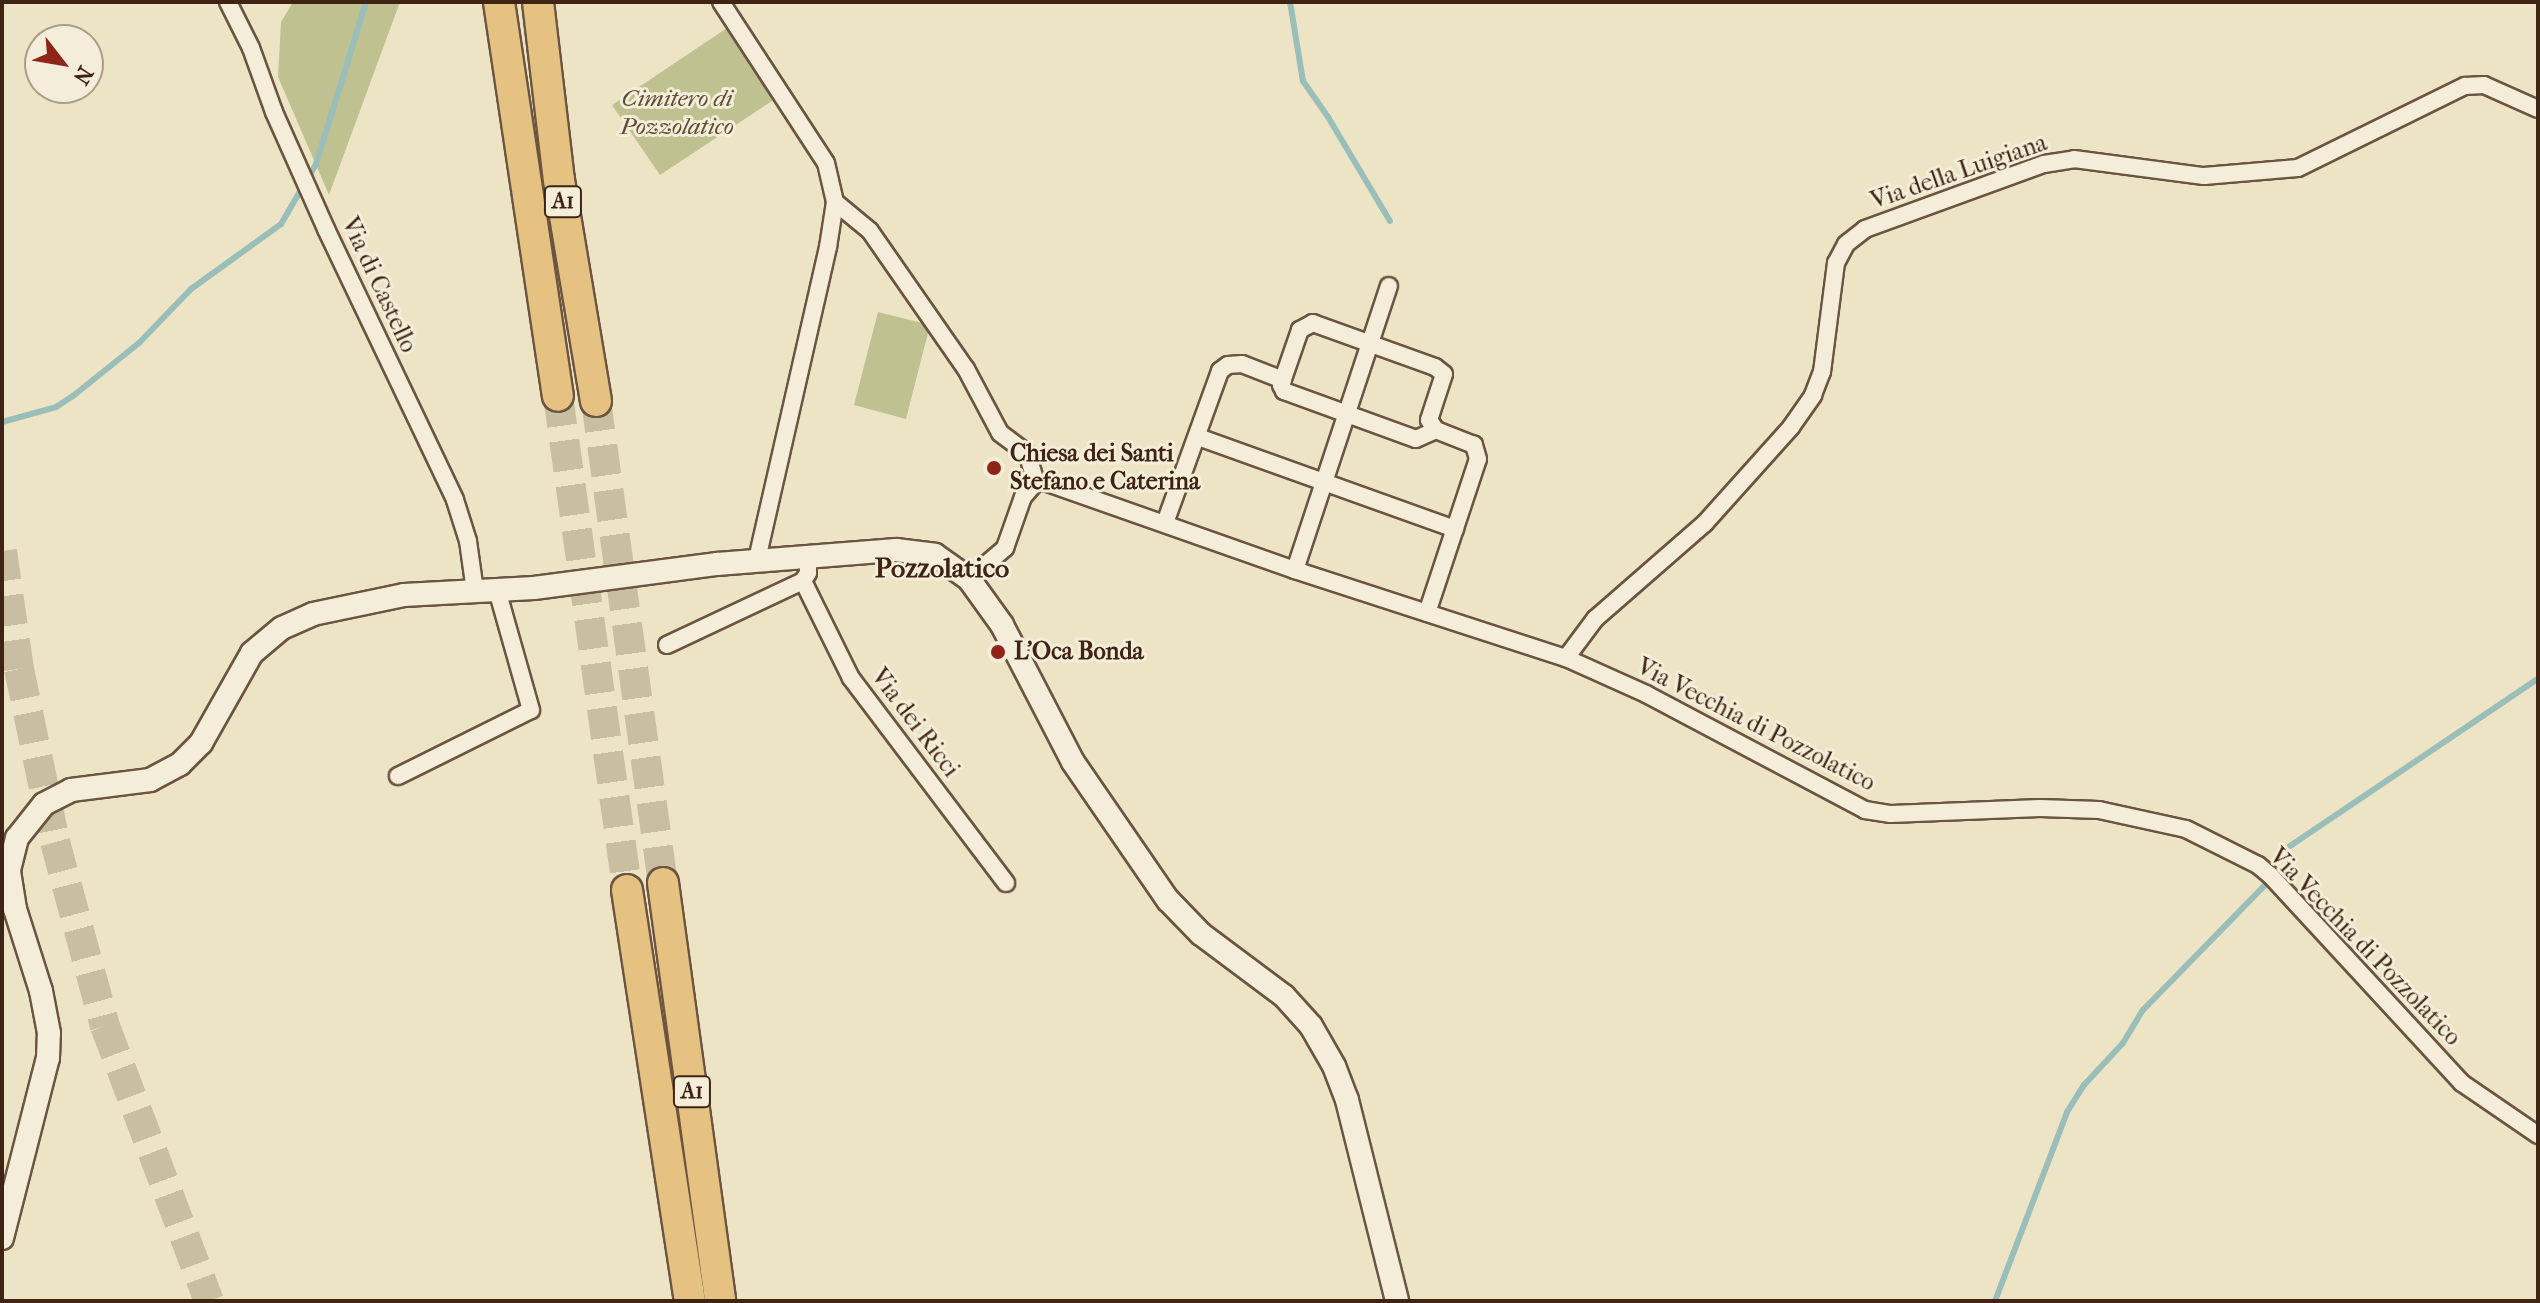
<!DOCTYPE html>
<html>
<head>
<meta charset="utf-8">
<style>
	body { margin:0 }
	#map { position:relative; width:2540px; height:1303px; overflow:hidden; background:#ede4c5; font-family:"IM FELL French Canon",serif }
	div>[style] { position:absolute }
	.green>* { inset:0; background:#bfc290 }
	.stream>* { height:6px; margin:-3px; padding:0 3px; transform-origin:3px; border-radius:3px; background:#9abeb9 }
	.highway-tunnel>* { height:30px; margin-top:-15px; transform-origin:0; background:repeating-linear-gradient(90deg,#cabea1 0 30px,transparent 0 45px) }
	.roads { filter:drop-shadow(2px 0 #6b5440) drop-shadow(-2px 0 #6b5440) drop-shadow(0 2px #6b5440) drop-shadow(0 -2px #6b5440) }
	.street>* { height:16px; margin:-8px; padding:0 8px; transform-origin:8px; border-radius:8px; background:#f3edd9 }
	.secondary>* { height:22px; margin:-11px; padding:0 11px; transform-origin:11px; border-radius:11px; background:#f3edd9 }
	.highway>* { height:30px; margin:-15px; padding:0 15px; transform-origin:15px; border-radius:15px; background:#e6c282 }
	.dots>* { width:22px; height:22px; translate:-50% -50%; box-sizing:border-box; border:4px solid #f3edd9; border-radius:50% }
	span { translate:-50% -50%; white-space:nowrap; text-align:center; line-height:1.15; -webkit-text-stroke:6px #f3edd9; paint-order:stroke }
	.shield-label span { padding:2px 6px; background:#f3edd9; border:2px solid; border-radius:6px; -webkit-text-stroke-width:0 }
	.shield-label { font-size:22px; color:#402413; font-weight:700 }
	.park-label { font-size:24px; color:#604c32; font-style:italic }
	.street-label { font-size:24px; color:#402413 }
	.poi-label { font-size:24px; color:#402413; font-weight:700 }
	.left { translate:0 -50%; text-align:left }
	.quarter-label { font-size:28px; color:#402413; font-weight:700 }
	.frame { position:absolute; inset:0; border:4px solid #402413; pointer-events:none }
	.north { position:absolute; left:24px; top:24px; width:80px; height:80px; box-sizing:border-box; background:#f3edd9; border:2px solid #ab9d8a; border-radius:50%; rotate:121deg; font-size:22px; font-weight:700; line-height:32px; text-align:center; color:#402413 }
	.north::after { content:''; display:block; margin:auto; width:28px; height:36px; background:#8f2418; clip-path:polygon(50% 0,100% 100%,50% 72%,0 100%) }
</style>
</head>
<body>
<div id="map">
	<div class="green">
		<div style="clip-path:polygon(293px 2px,400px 2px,329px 195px,278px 77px,281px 22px)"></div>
		<div style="clip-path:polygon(727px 28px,775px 99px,660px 175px,612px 105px)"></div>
		<div style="clip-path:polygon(878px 312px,930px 325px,906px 419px,854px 405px)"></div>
	</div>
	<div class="stream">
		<div style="left:1290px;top:2px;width:80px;rotate:80.7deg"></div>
		<div style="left:1303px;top:81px;width:44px;rotate:55.2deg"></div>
		<div style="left:1328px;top:117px;width:121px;rotate:59.2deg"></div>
		<div style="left:2px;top:422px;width:56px;rotate:-15.5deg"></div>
		<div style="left:56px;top:407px;width:20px;rotate:-33deg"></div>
		<div style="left:73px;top:396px;width:85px;rotate:-38.8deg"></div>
		<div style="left:139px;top:343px;width:75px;rotate:-46.1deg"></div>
		<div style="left:191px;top:289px;width:111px;rotate:-35.8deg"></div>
		<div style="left:281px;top:224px;width:69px;rotate:-59.7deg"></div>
		<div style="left:316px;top:164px;width:170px;rotate:-72.8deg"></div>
		<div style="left:2290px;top:846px;width:299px;rotate:-34deg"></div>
		<div style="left:1995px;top:1301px;width:202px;rotate:-69.1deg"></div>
		<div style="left:2067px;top:1112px;width:32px;rotate:-58deg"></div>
		<div style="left:2084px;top:1085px;width:57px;rotate:-47.1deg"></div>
		<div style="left:2123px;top:1043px;width:39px;rotate:-59deg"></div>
		<div style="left:2143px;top:1010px;width:176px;rotate:-45.7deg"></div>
	</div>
	<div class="highway-tunnel">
		<div style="left:558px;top:396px;width:499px;rotate:82deg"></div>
		<div style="left:596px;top:401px;width:487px;rotate:82.1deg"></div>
		<div style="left:2px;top:551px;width:119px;rotate:81.8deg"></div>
		<div style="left:19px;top:669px;width:177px;rotate:78.2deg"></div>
		<div style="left:55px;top:842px;width:191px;rotate:74.8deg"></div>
		<div style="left:105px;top:1026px;width:294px;rotate:69.3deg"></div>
	</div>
	<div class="roads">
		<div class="street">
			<div style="left:228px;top:2px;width:51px;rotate:63.4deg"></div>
			<div style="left:251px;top:48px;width:68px;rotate:70.2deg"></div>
			<div style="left:274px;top:112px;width:128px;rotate:66deg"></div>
			<div style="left:326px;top:229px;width:300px;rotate:64.5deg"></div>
			<div style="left:455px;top:500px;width:43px;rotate:72.4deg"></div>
			<div style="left:468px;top:541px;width:50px;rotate:82deg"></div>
			<div style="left:721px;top:2px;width:192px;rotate:56.9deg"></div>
			<div style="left:826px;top:163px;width:40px;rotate:77deg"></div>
			<div style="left:835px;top:202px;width:46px;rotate:98.8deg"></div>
			<div style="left:828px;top:247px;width:320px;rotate:102.8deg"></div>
			<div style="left:835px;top:202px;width:45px;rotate:39.6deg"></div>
			<div style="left:870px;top:231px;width:168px;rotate:55.2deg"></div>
			<div style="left:966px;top:369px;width:72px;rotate:62deg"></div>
			<div style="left:1000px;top:433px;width:34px;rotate:37deg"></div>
			<div style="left:1027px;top:453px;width:30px;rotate:73deg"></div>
			<div style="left:1198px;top:437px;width:273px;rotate:19.7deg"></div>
			<div style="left:1165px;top:523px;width:162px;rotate:-70.1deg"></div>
			<div style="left:1220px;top:371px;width:10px;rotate:-37deg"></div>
			<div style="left:1228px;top:365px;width:14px;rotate:-4deg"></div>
			<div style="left:1242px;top:364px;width:44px;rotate:21.3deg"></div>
			<div style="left:1295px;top:570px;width:299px;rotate:-71.7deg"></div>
			<div style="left:969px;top:579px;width:48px;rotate:-40.7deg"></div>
			<div style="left:1005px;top:548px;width:54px;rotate:-70.6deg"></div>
			<div style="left:1023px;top:497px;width:20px;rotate:-49deg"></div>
			<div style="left:1036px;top:482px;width:9px"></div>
			<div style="left:1045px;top:482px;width:265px;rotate:19.4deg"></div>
			<div style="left:1295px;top:570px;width:285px;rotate:18deg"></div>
			<div style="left:1566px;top:658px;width:88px;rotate:24.2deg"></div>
			<div style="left:1646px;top:694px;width:248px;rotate:27.9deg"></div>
			<div style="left:1865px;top:810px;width:26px;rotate:9deg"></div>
			<div style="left:1891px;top:814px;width:149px;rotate:-2.3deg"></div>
			<div style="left:2040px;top:808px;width:59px;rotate:1.9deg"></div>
			<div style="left:2099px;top:810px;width:89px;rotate:12.3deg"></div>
			<div style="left:2186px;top:829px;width:80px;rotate:26.6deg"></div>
			<div style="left:2258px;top:865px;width:16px;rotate:40deg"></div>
			<div style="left:2270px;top:875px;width:283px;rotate:47.3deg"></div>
			<div style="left:2462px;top:1083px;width:92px;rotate:34.4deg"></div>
			<div style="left:803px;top:581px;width:108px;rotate:63.7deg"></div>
			<div style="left:851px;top:678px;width:257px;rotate:52.9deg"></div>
			<div style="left:1427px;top:613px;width:162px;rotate:-71.7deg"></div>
			<div style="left:1478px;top:459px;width:15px;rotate:-106deg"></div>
			<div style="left:1474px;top:445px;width:41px;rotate:-158.5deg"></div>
			<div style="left:1436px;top:430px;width:12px;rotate:-125deg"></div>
			<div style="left:1429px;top:420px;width:48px;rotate:-71.9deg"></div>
			<div style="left:1444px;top:374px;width:11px;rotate:-142deg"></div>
			<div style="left:1435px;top:367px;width:130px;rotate:-160.2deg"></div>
			<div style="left:1313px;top:323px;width:15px;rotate:152deg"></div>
			<div style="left:1300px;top:330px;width:58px;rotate:109.1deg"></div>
			<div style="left:1281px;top:385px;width:7px;rotate:63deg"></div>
			<div style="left:1284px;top:391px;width:140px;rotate:20deg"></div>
			<div style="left:1416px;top:439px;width:22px;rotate:-24deg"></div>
			<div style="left:667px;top:645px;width:150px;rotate:-25.2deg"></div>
			<div style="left:803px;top:581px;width:9px;rotate:-58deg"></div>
			<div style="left:808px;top:573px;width:17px;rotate:-90deg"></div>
			<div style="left:1566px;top:658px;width:49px;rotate:-53.4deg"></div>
			<div style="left:1595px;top:619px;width:146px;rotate:-41.1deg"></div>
			<div style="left:1705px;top:523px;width:129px;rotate:-48.1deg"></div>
			<div style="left:1791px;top:427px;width:39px;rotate:-55deg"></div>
			<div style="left:1813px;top:395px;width:25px;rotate:-69deg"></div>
			<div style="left:1822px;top:372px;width:110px;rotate:-82.7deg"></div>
			<div style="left:1836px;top:263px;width:21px;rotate:-62deg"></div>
			<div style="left:1846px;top:244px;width:24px;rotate:-38deg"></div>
			<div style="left:1865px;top:229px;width:190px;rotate:-20deg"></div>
			<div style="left:2044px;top:164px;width:30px;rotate:-9deg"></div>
			<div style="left:2074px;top:159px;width:131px;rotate:7.5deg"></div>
			<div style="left:2204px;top:176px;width:94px;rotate:-4.9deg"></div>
			<div style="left:2298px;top:168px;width:186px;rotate:-26.2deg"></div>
			<div style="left:2465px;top:86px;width:19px;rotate:-3deg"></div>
			<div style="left:2484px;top:85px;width:59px;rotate:24deg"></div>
			<div style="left:398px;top:776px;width:148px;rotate:-26.4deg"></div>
			<div style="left:531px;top:710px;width:125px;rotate:-105.8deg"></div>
		</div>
		<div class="secondary">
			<div style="left:2px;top:1238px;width:186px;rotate:-75.7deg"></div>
			<div style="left:48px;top:1058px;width:25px;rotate:-88deg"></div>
			<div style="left:49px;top:1033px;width:43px;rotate:-100.8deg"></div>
			<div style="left:41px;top:991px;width:86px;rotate:-107.6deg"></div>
			<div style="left:15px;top:909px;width:39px;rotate:-99deg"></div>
			<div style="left:9px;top:870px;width:33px;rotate:-76deg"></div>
			<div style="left:17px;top:838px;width:43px;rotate:-51.5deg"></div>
			<div style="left:44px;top:804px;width:30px;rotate:-27deg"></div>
			<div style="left:71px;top:790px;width:80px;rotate:-7.2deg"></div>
			<div style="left:150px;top:780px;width:34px;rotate:-28deg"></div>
			<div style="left:180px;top:764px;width:30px;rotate:-45deg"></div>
			<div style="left:201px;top:743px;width:103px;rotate:-60.5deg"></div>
			<div style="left:252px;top:653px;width:39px;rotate:-40deg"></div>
			<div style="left:282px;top:628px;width:34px;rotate:-24deg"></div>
			<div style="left:313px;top:614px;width:93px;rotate:-11.8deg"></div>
			<div style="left:404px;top:595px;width:130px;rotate:-3.1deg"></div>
			<div style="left:534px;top:588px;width:185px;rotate:-7.5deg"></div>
			<div style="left:717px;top:564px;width:180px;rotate:-4.5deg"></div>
			<div style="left:896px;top:550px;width:39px;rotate:7deg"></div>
			<div style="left:935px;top:555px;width:42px;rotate:35.2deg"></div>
			<div style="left:969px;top:579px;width:57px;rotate:54.3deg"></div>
			<div style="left:1002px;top:625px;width:154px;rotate:62.6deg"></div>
			<div style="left:1073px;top:762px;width:168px;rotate:55.5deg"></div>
			<div style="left:1168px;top:900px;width:47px;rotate:45.9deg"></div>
			<div style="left:1201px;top:934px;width:104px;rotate:36.8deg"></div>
			<div style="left:1284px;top:996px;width:40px;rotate:48deg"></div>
			<div style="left:1311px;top:1026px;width:46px;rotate:60.1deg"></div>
			<div style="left:1334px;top:1066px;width:36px;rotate:69deg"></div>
			<div style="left:1347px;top:1100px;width:207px;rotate:76deg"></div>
		</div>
		<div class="highway">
			<div style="left:499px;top:2px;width:398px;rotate:81.5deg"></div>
			<div style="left:538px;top:2px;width:179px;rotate:83.3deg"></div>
			<div style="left:559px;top:180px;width:224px;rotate:80.5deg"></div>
			<div style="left:663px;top:883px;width:422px;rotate:82.2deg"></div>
			<div style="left:627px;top:890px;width:416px;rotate:81.3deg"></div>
		</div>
	</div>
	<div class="dots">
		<div style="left:994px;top:468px;background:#8f2418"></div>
		<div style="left:998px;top:652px;background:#8f2418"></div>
	</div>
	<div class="shield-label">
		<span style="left:563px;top:202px">A1</span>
		<span style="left:692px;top:1092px">A1</span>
	</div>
	<div class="park-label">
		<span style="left:677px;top:113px">Cimitero di<br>Pozzolatico</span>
	</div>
	<div class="street-label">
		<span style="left:1959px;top:172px;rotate:-19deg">Via della Luigiana</span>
		<span style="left:379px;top:285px;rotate:65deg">Via di Castello</span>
		<span style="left:915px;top:723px;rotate:53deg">Via dei Ricci</span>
		<span style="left:1756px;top:725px;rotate:27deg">Via Vecchia di Pozzolatico</span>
		<span style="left:2365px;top:947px;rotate:46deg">Via Vecchia di Pozzolatico</span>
	</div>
	<div class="poi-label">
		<span class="left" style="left:1010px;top:468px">Chiesa dei Santi<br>Stefano e Caterina</span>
		<span class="left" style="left:1014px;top:652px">L’Oca Bonda</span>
	</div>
	<div class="quarter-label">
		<span style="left:942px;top:568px">Pozzolatico</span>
	</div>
	<div class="frame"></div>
	<div class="north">N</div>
</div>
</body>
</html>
